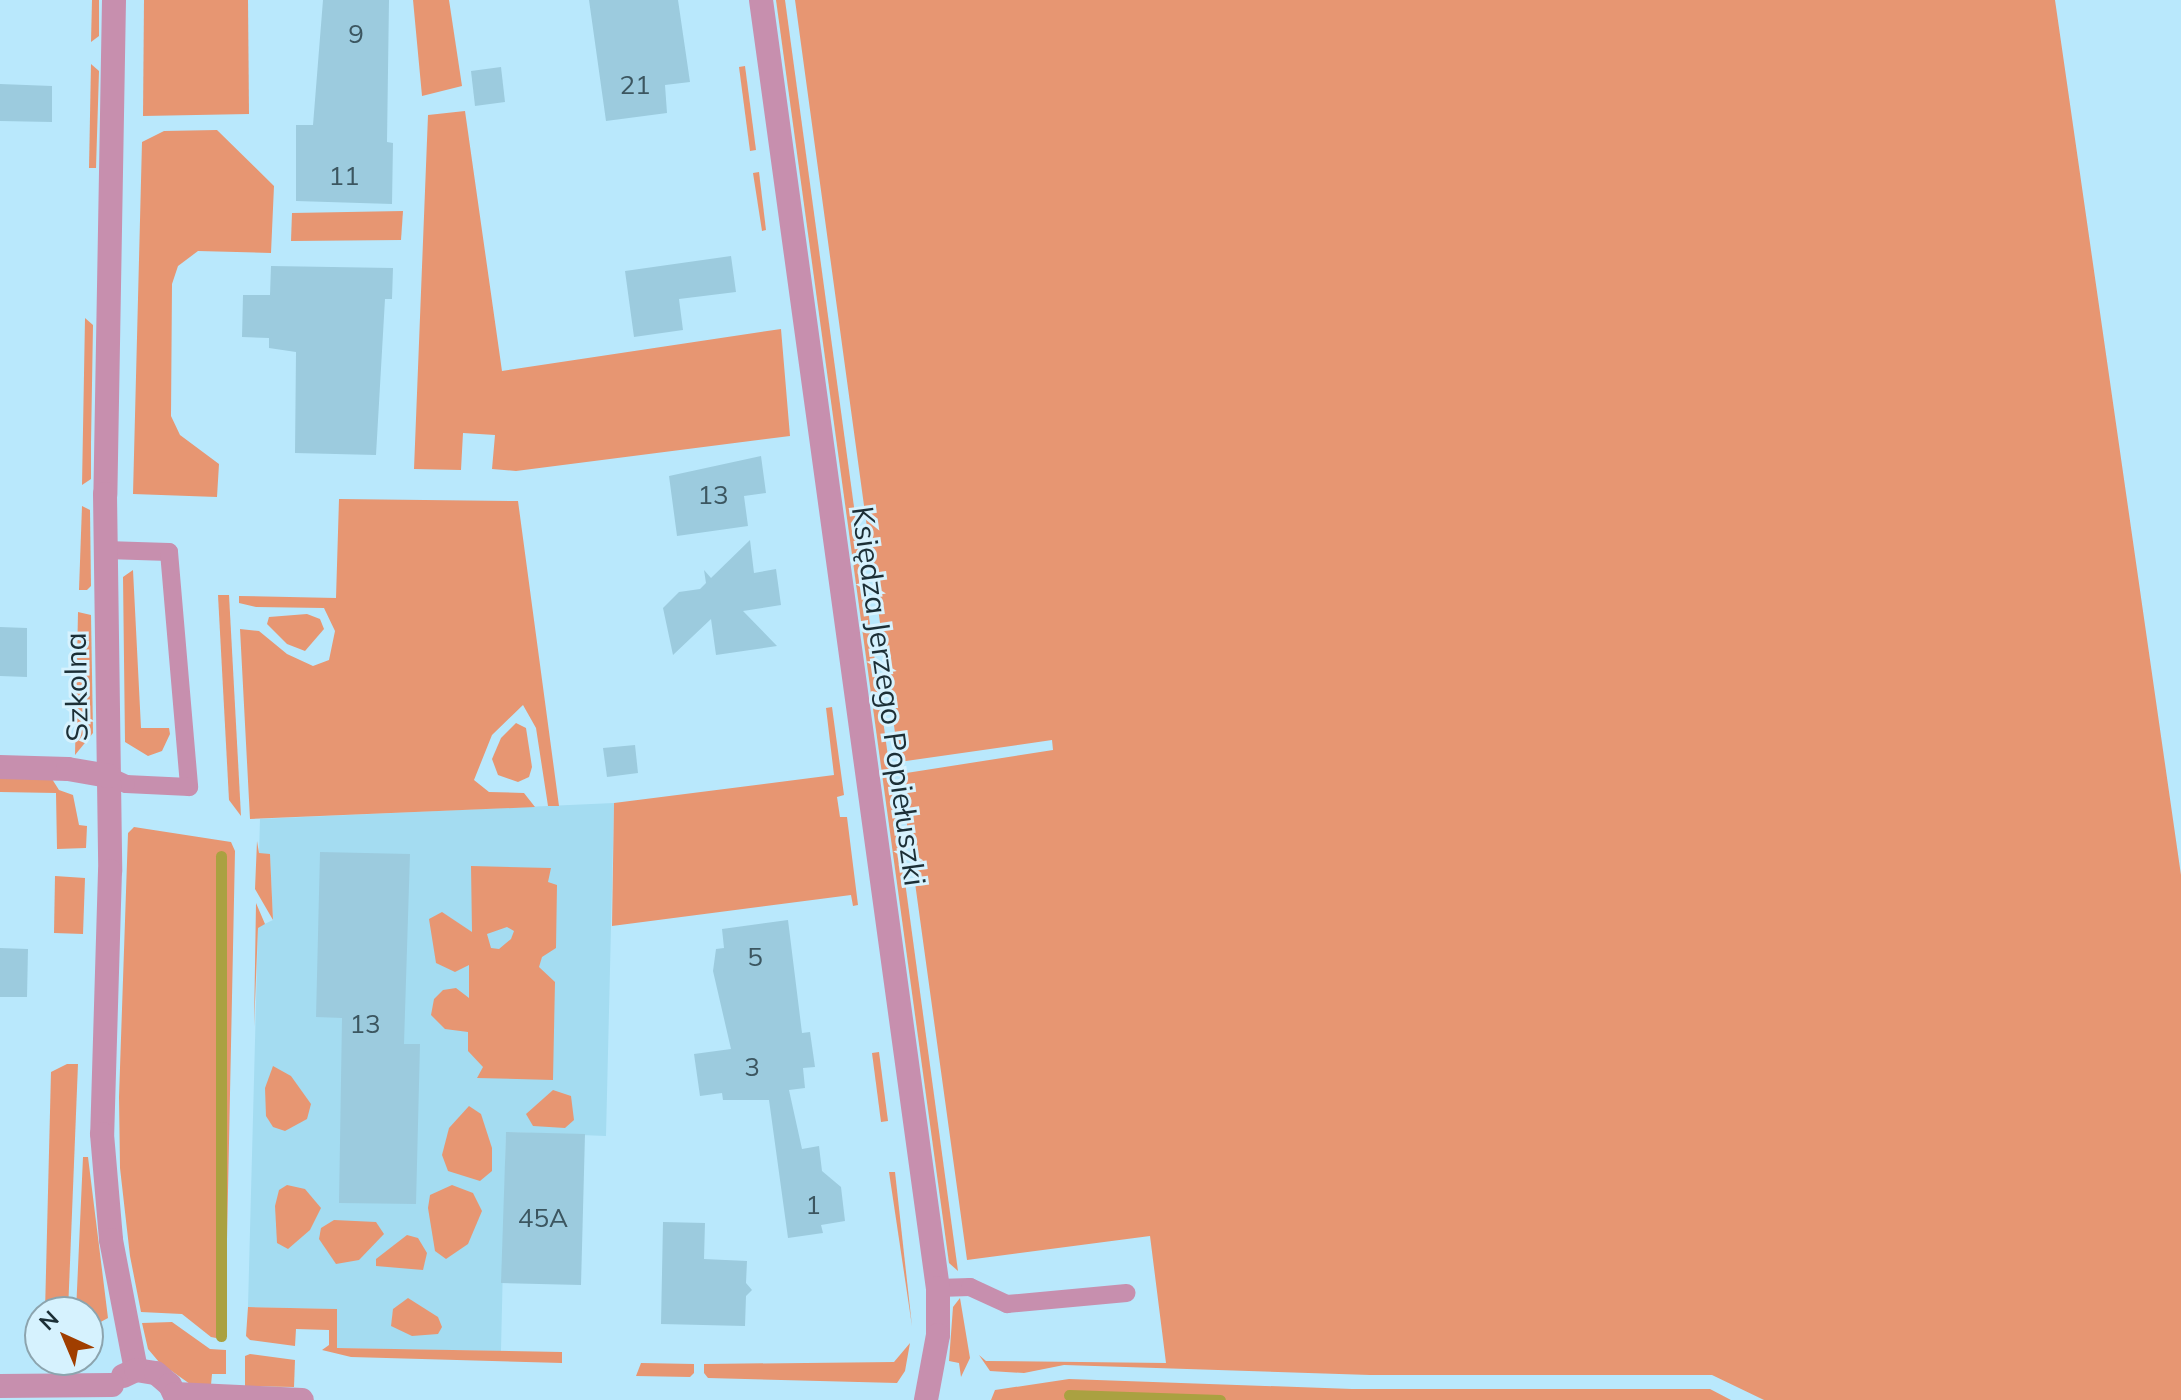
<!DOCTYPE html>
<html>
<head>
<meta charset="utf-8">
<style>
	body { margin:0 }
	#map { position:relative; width:2181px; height:1400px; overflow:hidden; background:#b9e8fc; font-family:Mulish,sans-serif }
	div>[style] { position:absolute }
	.built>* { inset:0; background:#a4dcf1 }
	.green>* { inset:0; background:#e79672 }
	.stream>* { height:11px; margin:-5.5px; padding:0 5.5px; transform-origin:5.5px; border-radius:5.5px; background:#aaa141 }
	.building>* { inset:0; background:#9ccbde }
	.lane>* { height:18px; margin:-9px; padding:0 9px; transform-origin:9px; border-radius:9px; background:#c78fae }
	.street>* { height:24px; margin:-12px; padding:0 12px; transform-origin:12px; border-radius:12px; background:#c78fae }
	span { translate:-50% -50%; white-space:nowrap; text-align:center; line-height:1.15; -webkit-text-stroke:6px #d6f2fe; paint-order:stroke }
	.number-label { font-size:26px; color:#3c5660 }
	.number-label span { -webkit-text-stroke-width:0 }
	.street-label { font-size:30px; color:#1c2f36 }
	.north { position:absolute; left:24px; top:1296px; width:80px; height:80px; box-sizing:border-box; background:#d6f2fe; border:2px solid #8ca4ae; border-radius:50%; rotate:316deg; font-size:22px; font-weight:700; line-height:32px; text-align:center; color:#1c2f36 }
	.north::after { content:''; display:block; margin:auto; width:28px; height:36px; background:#a03e00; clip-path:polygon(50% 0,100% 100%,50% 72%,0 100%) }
</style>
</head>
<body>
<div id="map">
	<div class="built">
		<div style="clip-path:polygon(614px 803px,606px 1136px,506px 1132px,501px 1351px,337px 1348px,337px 1309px,248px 1307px,258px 927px,273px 920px,270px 855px,259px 854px,260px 819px)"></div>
	</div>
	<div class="green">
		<div style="clip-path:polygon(92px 0,99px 0,99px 36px,91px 42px)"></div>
		<div style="clip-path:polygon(144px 0,248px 0,249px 114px,143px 116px)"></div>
		<div style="clip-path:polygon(413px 0,449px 0,462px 86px,422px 96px)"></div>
		<div style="clip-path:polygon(776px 0,785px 0,958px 1271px,949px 1263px)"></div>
		<div style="clip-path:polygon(795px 0,2055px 0,2181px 875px,2181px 1400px,1764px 1400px,1712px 1375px,1370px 1375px,1064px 1365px,1024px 1373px,990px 1371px,979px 1355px,986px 1361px,1166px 1363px,1150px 1236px,967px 1260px,900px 774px,1053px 750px,1052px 740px,899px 762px)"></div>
		<div style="clip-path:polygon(91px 64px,99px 71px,96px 168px,89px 168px)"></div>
		<div style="clip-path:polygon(745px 66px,756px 150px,750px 151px,739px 67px)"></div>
		<div style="clip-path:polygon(465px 111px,502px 371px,781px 329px,790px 436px,516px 471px,492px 469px,495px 435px,463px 433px,461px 470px,414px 469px,428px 115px)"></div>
		<div style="clip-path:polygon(217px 130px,274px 186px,271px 253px,198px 251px,178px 266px,172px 284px,171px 416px,180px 435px,219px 464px,217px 497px,133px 494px,142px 142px,164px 131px)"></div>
		<div style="clip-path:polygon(759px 172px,766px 230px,762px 231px,753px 173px)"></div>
		<div style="clip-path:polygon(403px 211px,401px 240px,291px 241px,292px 213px)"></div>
		<div style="clip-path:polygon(85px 318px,93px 325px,91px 443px,91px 479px,82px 485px)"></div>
		<div style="clip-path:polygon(339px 499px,518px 501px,559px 806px,548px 806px,536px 728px,523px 705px,492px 735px,474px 780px,489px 792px,524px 793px,535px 807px,250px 819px,240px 629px,259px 631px,287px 654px,313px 666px,329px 660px,335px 631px,324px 608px,256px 607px,239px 603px,239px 596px,336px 598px)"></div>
		<div style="clip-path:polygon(82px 506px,90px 510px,91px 586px,87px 590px,79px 590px)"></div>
		<div style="clip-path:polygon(133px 570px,141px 728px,169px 728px,170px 734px,162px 751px,148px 756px,125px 742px,123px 577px)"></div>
		<div style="clip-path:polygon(218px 595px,229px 595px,241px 816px,229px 800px)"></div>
		<div style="clip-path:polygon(78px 612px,91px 615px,93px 733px,75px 755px)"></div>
		<div style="clip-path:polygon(307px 614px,320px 619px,324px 629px,305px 651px,287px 644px,267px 624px,269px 617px)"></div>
		<div style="clip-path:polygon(832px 707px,844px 795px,837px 797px,840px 817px,847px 817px,858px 905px,853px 906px,851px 895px,612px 926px,614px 803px,834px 775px,826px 708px)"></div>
		<div style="clip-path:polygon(516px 723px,526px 728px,532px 767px,529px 777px,518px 782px,498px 775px,492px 759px,501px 738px)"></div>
		<div style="clip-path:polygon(0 779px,52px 779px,59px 790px,73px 795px,79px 825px,87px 826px,86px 848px,57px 849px,56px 793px,0 792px)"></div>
		<div style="clip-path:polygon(134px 827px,231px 842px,235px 851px,225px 1337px,221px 1339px,211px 1337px,182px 1314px,141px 1312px,130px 1256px,120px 1168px,119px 1097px,128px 833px)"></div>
		<div style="clip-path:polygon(257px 841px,259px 853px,270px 854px,273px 920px,255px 889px)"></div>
		<div style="clip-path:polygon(evenodd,471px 866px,551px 868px,548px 882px,557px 885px,556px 948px,542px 957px,539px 967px,555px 982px,553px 1080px,477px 1078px,483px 1067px,468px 1051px,468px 1032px,445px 1029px,431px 1015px,434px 999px,443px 990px,456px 988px,469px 998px,469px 965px,455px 972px,436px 963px,429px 919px,442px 912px,472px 932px,471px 866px,507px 927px,514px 931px,511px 939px,499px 949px,491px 948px,487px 934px,507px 927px)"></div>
		<div style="clip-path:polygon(55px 876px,85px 878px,83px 934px,54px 933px)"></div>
		<div style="clip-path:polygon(256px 903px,265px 924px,258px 928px,254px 1027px)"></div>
		<div style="clip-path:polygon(879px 1052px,888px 1121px,881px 1122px,872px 1053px)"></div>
		<div style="clip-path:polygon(67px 1064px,78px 1064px,68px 1312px,45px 1312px,51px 1072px)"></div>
		<div style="clip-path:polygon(273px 1066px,291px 1076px,311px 1104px,307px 1119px,285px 1131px,273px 1127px,266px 1116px,265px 1088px)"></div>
		<div style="clip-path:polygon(553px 1090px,571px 1096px,574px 1120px,565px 1128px,533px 1126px,526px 1114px)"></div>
		<div style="clip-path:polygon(469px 1106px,481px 1114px,492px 1148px,492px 1171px,480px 1181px,448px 1171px,442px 1155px,449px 1128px)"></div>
		<div style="clip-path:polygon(83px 1157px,88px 1157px,108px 1318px,95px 1325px,88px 1338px,88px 1312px,76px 1312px)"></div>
		<div style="clip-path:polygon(889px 1172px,895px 1172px,912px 1326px)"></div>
		<div style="clip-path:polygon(287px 1185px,305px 1189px,321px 1208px,310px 1230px,288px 1249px,277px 1243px,275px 1206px,279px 1190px)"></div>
		<div style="clip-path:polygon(452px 1185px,473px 1193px,482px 1211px,468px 1244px,446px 1259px,435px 1251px,428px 1208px,430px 1195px)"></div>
		<div style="clip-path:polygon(334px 1220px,376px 1222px,384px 1234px,359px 1260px,336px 1264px,319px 1239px,321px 1228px)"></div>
		<div style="clip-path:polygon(407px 1235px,418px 1238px,427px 1253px,423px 1270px,376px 1266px,376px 1259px)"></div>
		<div style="clip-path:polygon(408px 1298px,438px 1317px,442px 1327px,438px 1334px,412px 1336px,391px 1326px,393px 1309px)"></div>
		<div style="clip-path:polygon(960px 1298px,970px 1358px,961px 1377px,959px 1363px,949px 1361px,953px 1307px)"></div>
		<div style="clip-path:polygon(248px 1307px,337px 1309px,337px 1348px,562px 1352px,562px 1363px,351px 1357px,322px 1350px,329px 1345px,329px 1330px,296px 1329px,295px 1346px,250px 1340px,246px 1336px)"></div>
		<div style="clip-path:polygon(172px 1322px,210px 1349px,226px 1350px,226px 1374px,212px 1374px,211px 1385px,190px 1384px,159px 1362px,148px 1349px,142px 1323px)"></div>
		<div style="clip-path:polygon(910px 1343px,905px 1371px,897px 1383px,708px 1378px,704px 1373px,704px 1364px,894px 1362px)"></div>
		<div style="clip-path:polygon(250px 1354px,295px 1360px,294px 1387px,245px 1386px,245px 1356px)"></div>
		<div style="clip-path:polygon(641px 1363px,694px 1364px,694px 1373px,690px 1377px,636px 1376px)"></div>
		<div style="clip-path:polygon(1069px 1379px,1352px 1389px,1710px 1389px,1731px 1400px,991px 1400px,995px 1390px)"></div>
	</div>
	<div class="stream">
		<div style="left:221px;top:856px;width:480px;rotate:90deg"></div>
		<div style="left:1069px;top:1395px;width:151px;rotate:1.9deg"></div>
	</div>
	<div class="building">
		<div style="clip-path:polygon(323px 0,389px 0,387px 142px,393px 143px,392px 204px,296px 201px,296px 125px,313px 125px)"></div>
		<div style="clip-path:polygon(589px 0,678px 0,690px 82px,665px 85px,667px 113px,606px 121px)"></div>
		<div style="clip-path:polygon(501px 67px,505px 102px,475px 106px,471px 71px)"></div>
		<div style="clip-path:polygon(0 84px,52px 86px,52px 122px,0 121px)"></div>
		<div style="clip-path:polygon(731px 256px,736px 292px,679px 299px,683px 330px,634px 337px,625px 271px)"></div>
		<div style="clip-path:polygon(271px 266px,393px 268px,392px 299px,385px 299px,376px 455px,295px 453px,296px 352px,269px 348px,269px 338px,242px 337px,243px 295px,270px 295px)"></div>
		<div style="clip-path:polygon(761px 456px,766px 493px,744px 496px,748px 526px,677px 536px,669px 476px)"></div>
		<div style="clip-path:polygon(750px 540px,754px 573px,776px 569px,781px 605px,743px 611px,777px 646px,716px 655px,711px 619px,673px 655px,663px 608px,679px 592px,700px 589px,706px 583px,704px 570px,711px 578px)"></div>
		<div style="clip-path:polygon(0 627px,27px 628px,27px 677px,0 676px)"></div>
		<div style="clip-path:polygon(635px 745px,638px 773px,607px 777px,603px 748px)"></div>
		<div style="clip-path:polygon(320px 852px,410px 854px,404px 1044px,420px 1044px,416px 1204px,339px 1203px,342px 1018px,316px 1017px)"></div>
		<div style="clip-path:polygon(788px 920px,802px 1033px,810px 1032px,815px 1067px,803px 1068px,805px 1088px,789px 1090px,802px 1149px,819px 1146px,822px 1171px,841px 1187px,845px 1221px,821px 1225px,823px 1233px,788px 1238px,769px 1100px,723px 1100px,722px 1093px,700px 1096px,694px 1054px,731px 1049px,713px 971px,716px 949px,724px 948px,722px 929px)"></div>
		<div style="clip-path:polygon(0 948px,28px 949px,27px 997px,0 997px)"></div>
		<div style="clip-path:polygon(506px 1132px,585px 1134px,581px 1285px,501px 1283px)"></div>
		<div style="clip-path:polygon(663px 1222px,705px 1223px,704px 1259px,747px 1261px,746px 1283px,752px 1290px,746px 1296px,745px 1326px,661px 1324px)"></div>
	</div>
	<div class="lane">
		<div style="left:106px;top:550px;width:63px;rotate:1.8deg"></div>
		<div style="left:169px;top:552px;width:236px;rotate:85.1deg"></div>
		<div style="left:189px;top:787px;width:63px;rotate:-177.3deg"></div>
		<div style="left:126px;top:784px;width:19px;rotate:-155deg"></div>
		<div style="left:938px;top:1288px;width:32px;rotate:-2deg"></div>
		<div style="left:970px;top:1287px;width:41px;rotate:24.7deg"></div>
		<div style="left:1007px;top:1304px;width:120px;rotate:-5.3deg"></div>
	</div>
	<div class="street">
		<div style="left:114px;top:0;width:494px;rotate:91deg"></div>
		<div style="left:105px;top:494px;width:377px;rotate:89.2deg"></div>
		<div style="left:110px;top:871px;width:263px;rotate:91.7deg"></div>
		<div style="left:102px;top:1134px;width:106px;rotate:85.1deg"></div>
		<div style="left:111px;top:1240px;width:132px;rotate:79.1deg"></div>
		<div style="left:761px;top:0;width:1300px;rotate:82.18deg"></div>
		<div style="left:938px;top:1288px;width:47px;rotate:90deg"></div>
		<div style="left:938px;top:1335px;width:66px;rotate:100.5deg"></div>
		<div style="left:0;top:767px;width:68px;rotate:1.7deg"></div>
		<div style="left:68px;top:769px;width:42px;rotate:9.7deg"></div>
		<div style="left:123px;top:1376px;width:14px;rotate:-25deg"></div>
		<div style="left:136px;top:1370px;width:20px;rotate:9deg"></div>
		<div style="left:156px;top:1373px;width:18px;rotate:41deg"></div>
		<div style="left:170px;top:1385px;width:17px;rotate:65deg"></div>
		<div style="left:0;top:1386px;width:112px;rotate:-0.5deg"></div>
		<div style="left:175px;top:1394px;width:127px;rotate:2.7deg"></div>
	</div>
	<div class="number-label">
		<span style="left:356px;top:34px">9</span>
		<span style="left:635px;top:85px">21</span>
		<span style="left:344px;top:176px">11</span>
		<span style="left:713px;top:495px">13</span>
		<span style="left:755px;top:957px">5</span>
		<span style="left:365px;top:1024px">13</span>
		<span style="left:752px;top:1067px">3</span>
		<span style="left:813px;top:1205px">1</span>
		<span style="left:543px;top:1218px">45A</span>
	</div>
	<div class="street-label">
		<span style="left:76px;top:687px;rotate:-91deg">Szkolna</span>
		<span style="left:889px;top:696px;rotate:82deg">Księdza Jerzego Popiełuszki</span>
	</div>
	<div class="north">N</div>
</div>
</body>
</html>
